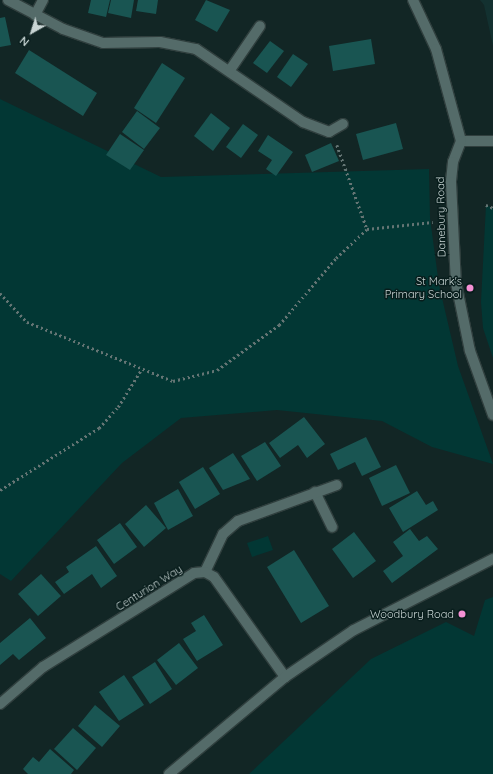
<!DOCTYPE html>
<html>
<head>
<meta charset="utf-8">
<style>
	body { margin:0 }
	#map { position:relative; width:493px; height:774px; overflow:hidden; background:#122625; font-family:Quicksand,sans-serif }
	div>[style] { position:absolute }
	.built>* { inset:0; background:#133130 }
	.green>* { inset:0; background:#023734 }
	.building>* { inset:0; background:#195552 }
	.path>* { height:2.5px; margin-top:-1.25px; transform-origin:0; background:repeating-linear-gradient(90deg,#657574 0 2px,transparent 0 5px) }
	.roads { filter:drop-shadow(1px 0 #303f3e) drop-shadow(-1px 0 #303f3e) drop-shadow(0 1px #303f3e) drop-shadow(0 -1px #303f3e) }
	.service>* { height:10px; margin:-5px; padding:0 5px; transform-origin:5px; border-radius:5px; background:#546b69 }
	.minor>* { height:10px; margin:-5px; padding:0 5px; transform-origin:5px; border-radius:5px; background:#546b69 }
	.tertiary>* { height:10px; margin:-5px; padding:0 5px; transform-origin:5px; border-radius:5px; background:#546b69 }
	.dots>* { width:11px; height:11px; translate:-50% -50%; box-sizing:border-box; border:2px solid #081d1c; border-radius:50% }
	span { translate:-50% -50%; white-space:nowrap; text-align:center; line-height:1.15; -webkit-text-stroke:3px #081d1c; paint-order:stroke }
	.street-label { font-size:11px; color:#c9d5d4 }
	.poi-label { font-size:11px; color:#c9d5d4 }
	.right { translate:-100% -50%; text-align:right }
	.north { position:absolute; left:12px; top:12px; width:40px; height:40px; -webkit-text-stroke:3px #081d1c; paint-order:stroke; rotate:219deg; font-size:11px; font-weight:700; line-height:16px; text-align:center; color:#c9d5d4 }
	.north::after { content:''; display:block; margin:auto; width:14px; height:18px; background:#c9d5d4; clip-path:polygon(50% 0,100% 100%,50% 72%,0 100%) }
</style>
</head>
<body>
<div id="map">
	<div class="built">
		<div style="clip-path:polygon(480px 0,493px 0,493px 46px,484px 5px)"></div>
	</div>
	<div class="green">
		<div style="clip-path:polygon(0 99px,161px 177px,429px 169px,430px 218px,439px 285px,458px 366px,493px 464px,432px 447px,382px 421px,277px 410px,181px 418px,122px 463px,11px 581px,0 574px)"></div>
		<div style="clip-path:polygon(486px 205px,493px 208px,493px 358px,483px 328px,481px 302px)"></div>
		<div style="clip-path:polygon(268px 536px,273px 550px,252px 557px,247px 543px)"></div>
		<div style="clip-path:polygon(493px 597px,493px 774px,249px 774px,371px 659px,446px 622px,474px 636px,485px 600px)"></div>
	</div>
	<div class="building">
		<div style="clip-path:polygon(91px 0,110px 0,106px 17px,88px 13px)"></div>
		<div style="clip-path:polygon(111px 0,134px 0,131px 18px,108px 13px)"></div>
		<div style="clip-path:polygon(138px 0,158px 0,156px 14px,136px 11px)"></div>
		<div style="clip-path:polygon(206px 0,230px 10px,217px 32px,195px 20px)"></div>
		<div style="clip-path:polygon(5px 17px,11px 45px,0 47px,0 18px)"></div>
		<div style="clip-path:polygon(371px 39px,375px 64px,333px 71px,329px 46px)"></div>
		<div style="clip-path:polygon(270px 41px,284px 51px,267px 73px,253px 63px)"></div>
		<div style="clip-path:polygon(29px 50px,97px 93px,83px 116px,15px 73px)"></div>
		<div style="clip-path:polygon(293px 54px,308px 64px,291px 87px,277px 77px)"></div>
		<div style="clip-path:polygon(162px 63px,185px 78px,156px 123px,134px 108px)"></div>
		<div style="clip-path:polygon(137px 111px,160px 128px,144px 149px,122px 132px)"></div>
		<div style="clip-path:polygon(211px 113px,230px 128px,213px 151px,194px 136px)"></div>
		<div style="clip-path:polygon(396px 123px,403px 149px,363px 160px,356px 134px)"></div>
		<div style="clip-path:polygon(243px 124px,258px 135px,241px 158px,226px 147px)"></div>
		<div style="clip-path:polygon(120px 134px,144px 150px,130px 170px,106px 155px)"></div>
		<div style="clip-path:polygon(268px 135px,293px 152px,276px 176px,266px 169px,272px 160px,258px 151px)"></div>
		<div style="clip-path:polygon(331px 143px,339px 161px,312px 172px,305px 155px)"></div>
		<div style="clip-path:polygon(304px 417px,325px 444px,307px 458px,298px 445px,280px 458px,269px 443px)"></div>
		<div style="clip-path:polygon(366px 437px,381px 467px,362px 476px,355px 462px,338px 470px,330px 454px)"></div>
		<div style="clip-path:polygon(265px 442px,281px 466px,257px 481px,241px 456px)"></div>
		<div style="clip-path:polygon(233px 453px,250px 479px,223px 490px,209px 468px)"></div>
		<div style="clip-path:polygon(396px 465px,410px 493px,382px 506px,369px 478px)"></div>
		<div style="clip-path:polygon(203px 467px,220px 494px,195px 509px,179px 482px)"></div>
		<div style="clip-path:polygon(178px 489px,193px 516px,168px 530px,154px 503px)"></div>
		<div style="clip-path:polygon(417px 491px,426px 505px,433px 501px,438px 510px,403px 532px,389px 508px)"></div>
		<div style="clip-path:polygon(146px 505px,166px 528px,144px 547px,125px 524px)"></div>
		<div style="clip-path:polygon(120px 523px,137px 547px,114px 564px,97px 540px)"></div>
		<div style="clip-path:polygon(410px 529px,419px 541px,427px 536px,438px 549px,392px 583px,383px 571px,403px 556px,393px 542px)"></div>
		<div style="clip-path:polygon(354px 532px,376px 561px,353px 578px,332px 549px)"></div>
		<div style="clip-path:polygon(96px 546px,117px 576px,101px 588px,92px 574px,64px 594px,55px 582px,69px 572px,66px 567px)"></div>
		<div style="clip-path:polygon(294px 550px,329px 606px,301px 623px,267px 567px)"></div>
		<div style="clip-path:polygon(41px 574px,61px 596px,38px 616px,18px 594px)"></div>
		<div style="clip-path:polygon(204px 615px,223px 645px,197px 661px,183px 639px,196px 631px,191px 623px)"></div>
		<div style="clip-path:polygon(30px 618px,46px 638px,19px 660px,13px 654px,0 665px,0 643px)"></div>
		<div style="clip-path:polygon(179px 643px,198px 668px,176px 685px,157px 660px)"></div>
		<div style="clip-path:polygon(155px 662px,172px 689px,150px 704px,132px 677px)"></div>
		<div style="clip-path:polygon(124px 675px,144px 705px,119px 721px,99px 692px)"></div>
		<div style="clip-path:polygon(95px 705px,120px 726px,102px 747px,78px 726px)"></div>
		<div style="clip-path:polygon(73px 728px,96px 748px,77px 770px,54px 749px)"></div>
		<div style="clip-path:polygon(50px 749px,74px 770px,71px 774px,28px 774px,23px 769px,33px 757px,39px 762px)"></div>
	</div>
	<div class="path">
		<div style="left:337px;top:145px;width:89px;rotate:70.3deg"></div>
		<div style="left:486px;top:205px;width:8px;rotate:23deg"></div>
		<div style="left:0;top:293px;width:40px;rotate:47deg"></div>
		<div style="left:27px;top:322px;width:157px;rotate:22deg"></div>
		<div style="left:173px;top:381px;width:45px;rotate:-14deg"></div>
		<div style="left:217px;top:370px;width:77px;rotate:-36deg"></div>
		<div style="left:279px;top:325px;width:88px;rotate:-49.6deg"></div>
		<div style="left:336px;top:258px;width:42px;rotate:-43.1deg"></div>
		<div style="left:367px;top:229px;width:66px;rotate:-6.1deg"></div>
		<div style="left:0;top:490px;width:117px;rotate:-32.1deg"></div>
		<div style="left:99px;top:428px;width:28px;rotate:-48deg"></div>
		<div style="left:118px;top:407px;width:44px;rotate:-58.1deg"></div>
	</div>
	<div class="roads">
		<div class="service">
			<div style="left:461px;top:141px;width:32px"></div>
		</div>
		<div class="minor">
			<div style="left:8px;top:0;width:62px;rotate:27.8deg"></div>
			<div style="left:63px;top:29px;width:42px;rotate:19.3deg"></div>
			<div style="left:103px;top:43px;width:57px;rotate:-1deg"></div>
			<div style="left:160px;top:42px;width:37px;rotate:11deg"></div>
			<div style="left:196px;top:49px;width:130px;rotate:34.3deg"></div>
			<div style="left:303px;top:122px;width:28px;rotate:21deg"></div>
			<div style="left:329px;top:132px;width:16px;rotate:-30deg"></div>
			<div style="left:413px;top:0;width:54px;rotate:64.9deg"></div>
			<div style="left:436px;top:49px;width:95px;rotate:74.8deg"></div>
			<div style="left:461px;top:141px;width:22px;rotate:111deg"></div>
			<div style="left:453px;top:162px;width:20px;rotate:96deg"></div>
			<div style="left:451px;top:182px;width:101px;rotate:87.2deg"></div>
			<div style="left:456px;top:283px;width:69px;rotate:78.4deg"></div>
			<div style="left:470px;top:351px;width:68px;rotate:70.2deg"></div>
			<div style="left:35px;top:15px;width:17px;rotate:-62deg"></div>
			<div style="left:230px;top:70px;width:53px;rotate:-55.7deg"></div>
			<div style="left:315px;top:492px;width:39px;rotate:64deg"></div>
			<div style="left:205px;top:572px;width:42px;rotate:-64.7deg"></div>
			<div style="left:223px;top:534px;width:20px;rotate:-41deg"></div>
			<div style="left:238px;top:521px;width:105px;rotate:-20deg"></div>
			<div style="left:0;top:704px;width:57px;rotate:-40.7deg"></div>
			<div style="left:43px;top:667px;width:178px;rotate:-31.9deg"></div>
			<div style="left:194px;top:573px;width:11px;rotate:-5deg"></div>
			<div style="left:205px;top:572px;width:10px;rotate:29deg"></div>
			<div style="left:214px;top:577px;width:123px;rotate:54.6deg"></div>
		</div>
		<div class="tertiary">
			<div style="left:169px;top:774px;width:151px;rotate:-39.9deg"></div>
			<div style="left:285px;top:677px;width:83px;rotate:-34.3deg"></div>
			<div style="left:354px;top:630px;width:156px;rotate:-27.1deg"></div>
		</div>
	</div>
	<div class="dots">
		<div style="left:470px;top:288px;background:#f491d4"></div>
		<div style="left:462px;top:614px;background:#f491d4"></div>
	</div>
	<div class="street-label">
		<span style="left:441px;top:217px;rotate:-91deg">Danebury Road</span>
		<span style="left:149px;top:588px;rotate:-32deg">Centurion Way</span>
	</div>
	<div class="poi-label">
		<span class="right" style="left:462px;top:288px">St Mark's<br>Primary School</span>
		<span class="right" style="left:454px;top:614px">Woodbury Road</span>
	</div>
	<div class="north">N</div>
</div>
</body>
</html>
